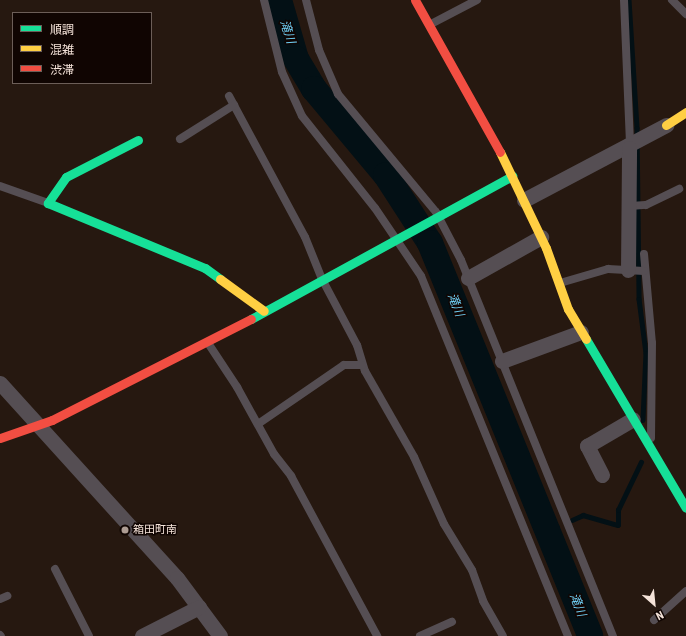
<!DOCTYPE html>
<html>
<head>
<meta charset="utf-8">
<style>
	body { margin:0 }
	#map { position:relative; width:686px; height:636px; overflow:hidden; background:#261810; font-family:"Roboto Condensed","Noto Sans JP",sans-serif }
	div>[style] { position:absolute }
	.stream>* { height:4.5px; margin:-2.25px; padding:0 2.25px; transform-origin:2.25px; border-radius:2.25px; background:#031015 }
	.river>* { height:26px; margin:-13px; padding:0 13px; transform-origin:13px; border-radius:13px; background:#031015 }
	.lane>* { height:8px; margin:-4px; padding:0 4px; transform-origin:4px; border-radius:4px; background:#554e53 }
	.street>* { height:15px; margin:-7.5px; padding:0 7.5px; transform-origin:7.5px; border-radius:7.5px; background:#554e53 }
	.fast>* { height:9px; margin:-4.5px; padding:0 4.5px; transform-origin:4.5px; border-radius:4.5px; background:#16e098 }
	.slow>* { height:9px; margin:-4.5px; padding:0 4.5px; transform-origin:4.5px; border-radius:4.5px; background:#ffcf43 }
	.jam>* { height:9px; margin:-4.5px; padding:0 4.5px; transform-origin:4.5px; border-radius:4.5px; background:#f24e42 }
	.dots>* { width:11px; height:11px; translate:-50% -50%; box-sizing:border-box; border:2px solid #100502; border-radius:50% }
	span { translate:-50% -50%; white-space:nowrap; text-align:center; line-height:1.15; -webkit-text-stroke:3px #100502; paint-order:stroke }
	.poi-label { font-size:11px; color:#f5e3d9 }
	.left { translate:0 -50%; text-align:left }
	.water-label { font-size:12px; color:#6fd0f6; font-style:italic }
	.legend { position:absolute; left:12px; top:12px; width:140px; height:72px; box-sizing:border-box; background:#100502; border:1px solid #6c5e58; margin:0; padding:5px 7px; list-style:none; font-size:12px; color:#f5e3d9 }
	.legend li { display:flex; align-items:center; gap:8px; height:20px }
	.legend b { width:20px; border:1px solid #6c5e58 }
	.north { position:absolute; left:634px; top:584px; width:40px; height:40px; -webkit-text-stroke:3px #100502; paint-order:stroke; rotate:153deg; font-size:11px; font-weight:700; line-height:16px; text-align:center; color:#f5e3d9 }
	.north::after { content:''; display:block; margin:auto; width:14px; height:18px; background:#f5e3d9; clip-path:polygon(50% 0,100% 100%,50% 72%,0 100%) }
</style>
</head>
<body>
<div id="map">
	<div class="stream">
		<div style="left:629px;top:0;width:128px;rotate:86.4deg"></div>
		<div style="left:637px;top:128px;width:171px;rotate:89.3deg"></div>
		<div style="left:639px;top:299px;width:54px;rotate:82.6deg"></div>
		<div style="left:646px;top:353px;width:67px;rotate:92.6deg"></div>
		<div style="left:572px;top:520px;width:12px;rotate:-24deg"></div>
		<div style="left:583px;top:515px;width:36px;rotate:16deg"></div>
		<div style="left:618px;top:525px;width:15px;rotate:-90deg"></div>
		<div style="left:618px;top:510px;width:53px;rotate:-64.4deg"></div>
		<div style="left:547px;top:532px;width:11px;rotate:-27deg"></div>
	</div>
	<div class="river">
		<div style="left:279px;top:0;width:61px;rotate:73.9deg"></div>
		<div style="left:296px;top:59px;width:35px;rotate:59deg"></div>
		<div style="left:314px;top:89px;width:112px;rotate:50.1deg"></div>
		<div style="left:386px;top:175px;width:81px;rotate:57.1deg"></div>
		<div style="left:430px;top:243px;width:424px;rotate:67.8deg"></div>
	</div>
	<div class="lane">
		<div style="left:264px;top:0;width:74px;rotate:76deg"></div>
		<div style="left:282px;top:72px;width:48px;rotate:65.6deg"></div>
		<div style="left:302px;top:116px;width:117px;rotate:51.6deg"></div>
		<div style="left:375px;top:208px;width:82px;rotate:55.9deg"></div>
		<div style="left:421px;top:276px;width:389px;rotate:67.8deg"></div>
		<div style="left:306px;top:0;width:52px;rotate:75.4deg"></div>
		<div style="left:319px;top:50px;width:48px;rotate:66.6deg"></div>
		<div style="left:338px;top:94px;width:153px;rotate:50.3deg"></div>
		<div style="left:436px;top:212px;width:54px;rotate:62.5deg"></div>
		<div style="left:461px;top:260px;width:406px;rotate:68deg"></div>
		<div style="left:624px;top:0;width:145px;rotate:87.6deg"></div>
		<div style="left:672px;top:0;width:20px;rotate:45deg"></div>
		<div style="left:431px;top:24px;width:52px;rotate:-27.6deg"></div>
		<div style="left:229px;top:96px;width:160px;rotate:61.7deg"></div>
		<div style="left:305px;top:237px;width:45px;rotate:68deg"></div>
		<div style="left:322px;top:279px;width:75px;rotate:62.1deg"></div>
		<div style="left:357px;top:345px;width:27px;rotate:73deg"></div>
		<div style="left:365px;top:371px;width:99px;rotate:60.3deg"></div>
		<div style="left:414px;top:457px;width:73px;rotate:65.9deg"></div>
		<div style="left:444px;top:524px;width:54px;rotate:58.7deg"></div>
		<div style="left:472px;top:570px;width:33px;rotate:70deg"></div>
		<div style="left:483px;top:601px;width:40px;rotate:60.3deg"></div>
		<div style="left:180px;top:139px;width:64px;rotate:-32.2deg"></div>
		<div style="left:0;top:186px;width:51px;rotate:19.5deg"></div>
		<div style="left:630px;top:206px;width:16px;rotate:-4deg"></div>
		<div style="left:646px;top:205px;width:37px;rotate:-26deg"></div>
		<div style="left:644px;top:254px;width:89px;rotate:84.9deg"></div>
		<div style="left:652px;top:343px;width:95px;rotate:90.6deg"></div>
		<div style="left:560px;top:283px;width:50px;rotate:-16.3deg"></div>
		<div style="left:608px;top:269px;width:36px;rotate:3deg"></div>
		<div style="left:208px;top:343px;width:53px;rotate:56.6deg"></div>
		<div style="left:237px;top:387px;width:77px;rotate:61.1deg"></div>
		<div style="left:274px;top:454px;width:28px;rotate:52deg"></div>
		<div style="left:291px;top:476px;width:182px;rotate:61.7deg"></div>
		<div style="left:258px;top:424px;width:104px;rotate:-34.5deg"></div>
		<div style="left:344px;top:365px;width:18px"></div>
		<div style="left:55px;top:569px;width:75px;rotate:63.1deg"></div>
		<div style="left:0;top:599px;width:8px;rotate:-23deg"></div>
		<div style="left:654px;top:620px;width:43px;rotate:-42.2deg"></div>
		<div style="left:0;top:635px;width:1px;rotate:45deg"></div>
		<div style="left:420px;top:636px;width:35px;rotate:-24deg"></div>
	</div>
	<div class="street">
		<div style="left:524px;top:200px;width:161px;rotate:-27.8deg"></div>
		<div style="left:628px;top:270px;width:122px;rotate:-89.5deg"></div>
		<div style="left:468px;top:278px;width:84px;rotate:-29.3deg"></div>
		<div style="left:502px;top:361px;width:84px;rotate:-20.2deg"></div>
		<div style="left:0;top:383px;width:263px;rotate:47.8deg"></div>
		<div style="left:177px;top:578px;width:72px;rotate:53.4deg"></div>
		<div style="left:602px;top:475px;width:33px;rotate:-117deg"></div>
		<div style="left:587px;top:446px;width:53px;rotate:-30.4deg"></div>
		<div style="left:142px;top:636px;width:64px;rotate:-27deg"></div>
	</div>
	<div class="fast">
		<div style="left:138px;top:140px;width:81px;rotate:152.8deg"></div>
		<div style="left:66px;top:177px;width:32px;rotate:125deg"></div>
		<div style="left:48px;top:203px;width:170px;rotate:22.5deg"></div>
		<div style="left:205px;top:268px;width:19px;rotate:36deg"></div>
		<div style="left:251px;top:319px;width:298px;rotate:-28.7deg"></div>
		<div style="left:586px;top:339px;width:196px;rotate:59.4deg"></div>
	</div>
	<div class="slow">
		<div style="left:666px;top:125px;width:24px;rotate:-33deg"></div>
		<div style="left:500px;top:152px;width:106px;rotate:64.4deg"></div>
		<div style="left:546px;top:248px;width:65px;rotate:70.2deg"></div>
		<div style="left:568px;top:309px;width:35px;rotate:59deg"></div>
		<div style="left:220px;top:279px;width:54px;rotate:36deg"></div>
	</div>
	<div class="jam">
		<div style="left:415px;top:0;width:174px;rotate:60.8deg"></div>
		<div style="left:0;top:438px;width:55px;rotate:-19.1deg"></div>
		<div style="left:52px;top:420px;width:223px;rotate:-26.9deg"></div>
	</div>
	<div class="dots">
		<div style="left:125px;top:530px;background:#ad9c93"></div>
	</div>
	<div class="poi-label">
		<span class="left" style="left:133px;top:530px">箱田町南</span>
	</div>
	<div class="water-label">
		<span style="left:287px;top:32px;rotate:72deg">滝川</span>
		<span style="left:455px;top:305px;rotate:68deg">滝川</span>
		<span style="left:577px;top:605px;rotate:68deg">滝川</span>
	</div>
	<ul class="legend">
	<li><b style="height:5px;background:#16e098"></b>順調</li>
	<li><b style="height:5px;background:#ffcf43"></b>混雑</li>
	<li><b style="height:5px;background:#f24e42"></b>渋滞</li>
	</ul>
	<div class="north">N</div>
</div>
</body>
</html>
